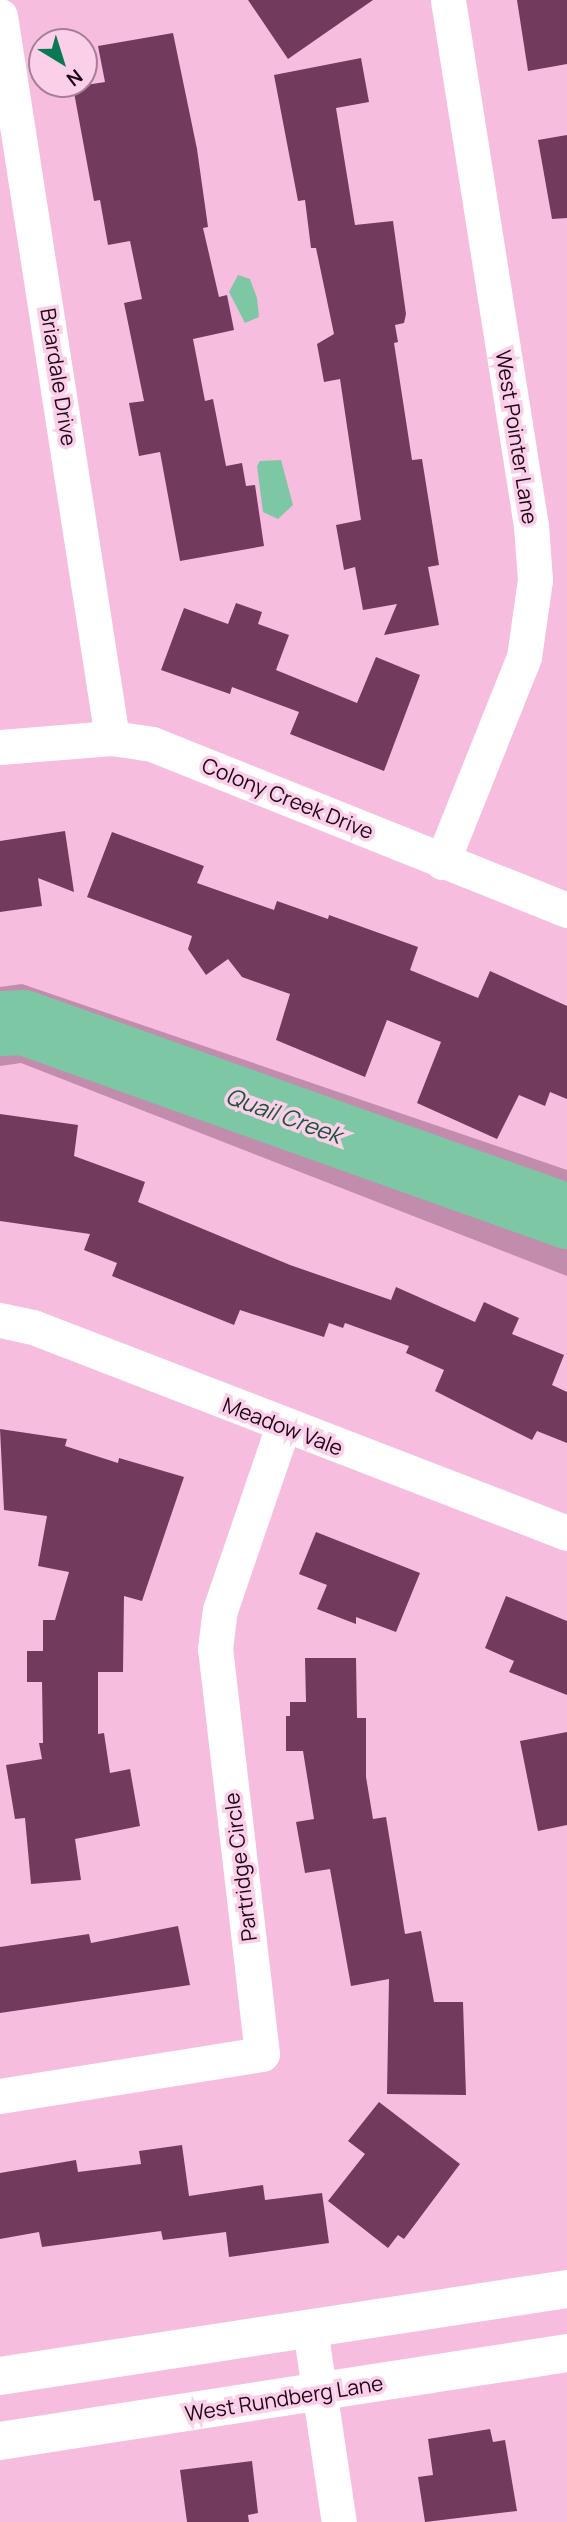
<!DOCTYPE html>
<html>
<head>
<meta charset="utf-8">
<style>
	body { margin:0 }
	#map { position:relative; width:567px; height:2522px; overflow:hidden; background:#f7bddf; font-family:Manrope,sans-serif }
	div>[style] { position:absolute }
	.green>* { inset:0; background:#c28cac }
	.water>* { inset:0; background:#7dc7a5 }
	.river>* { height:65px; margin:-32.5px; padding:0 32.5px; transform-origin:32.5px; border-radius:32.5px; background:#7dc7a5 }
	.building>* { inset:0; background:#723a5d }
	.minor>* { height:35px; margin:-17.5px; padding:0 17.5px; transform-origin:17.5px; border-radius:17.5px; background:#fff }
	.major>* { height:38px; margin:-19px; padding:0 19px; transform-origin:19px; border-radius:19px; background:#fff }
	span { translate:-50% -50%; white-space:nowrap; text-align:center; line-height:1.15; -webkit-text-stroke:7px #fccfe9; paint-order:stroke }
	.street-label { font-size:21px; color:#1f0717 }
	.water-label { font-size:23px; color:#1b553d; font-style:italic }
	.north { position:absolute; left:28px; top:28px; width:70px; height:70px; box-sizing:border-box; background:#fccfe9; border:2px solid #a47f95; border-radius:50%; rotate:142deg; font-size:19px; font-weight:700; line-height:28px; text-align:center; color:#1f0717 }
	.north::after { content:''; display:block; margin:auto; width:24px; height:32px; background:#087954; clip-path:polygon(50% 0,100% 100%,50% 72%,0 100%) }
</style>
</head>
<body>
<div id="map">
	<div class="green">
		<div style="clip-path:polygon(22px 984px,567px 1170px,567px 1276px,21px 1063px,0 1066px,0 987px)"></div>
	</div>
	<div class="water">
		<div style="clip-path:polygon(238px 275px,250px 279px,257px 298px,259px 317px,245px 323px,229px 292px)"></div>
		<div style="clip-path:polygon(281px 460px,293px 505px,278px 519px,263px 512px,257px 466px,260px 461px)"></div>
	</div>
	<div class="river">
		<div style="left:0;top:1023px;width:23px;rotate:-2deg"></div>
		<div style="left:23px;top:1022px;width:578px;rotate:19.63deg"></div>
	</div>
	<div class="building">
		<div style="clip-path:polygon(248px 0,373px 0,288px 59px)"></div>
		<div style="clip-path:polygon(517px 0,567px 0,567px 64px,528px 71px)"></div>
		<div style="clip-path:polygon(173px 33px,197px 149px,208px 227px,203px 228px,219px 297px,227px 295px,234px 330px,193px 339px,205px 401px,213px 399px,226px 466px,242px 463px,246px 486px,255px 485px,264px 546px,180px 561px,160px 452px,139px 456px,129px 403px,144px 401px,124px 303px,142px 299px,130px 241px,108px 245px,100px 200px,94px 201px,73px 87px,105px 82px,98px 46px)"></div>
		<div style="clip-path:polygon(361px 58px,369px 102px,336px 108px,355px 225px,393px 221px,406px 314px,404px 323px,395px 325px,398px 342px,394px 343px,412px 460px,422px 459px,439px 565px,428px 567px,439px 625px,384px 635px,397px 604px,363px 610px,355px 567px,344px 570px,336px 525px,361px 520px,340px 379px,324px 382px,317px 344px,334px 334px,316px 248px,311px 248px,305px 200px,298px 201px,274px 75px)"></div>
		<div style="clip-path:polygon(567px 135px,567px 218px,552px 219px,538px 140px)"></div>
		<div style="clip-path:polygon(236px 603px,262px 612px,258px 624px,289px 635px,276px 670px,357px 703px,376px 657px,420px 675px,384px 771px,290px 734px,299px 712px,232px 687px,230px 694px,161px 670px,184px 608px,228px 624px)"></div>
		<div style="clip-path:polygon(65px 831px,74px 892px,38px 878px,42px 906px,0 912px,0 841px)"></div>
		<div style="clip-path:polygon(112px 832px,204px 866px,197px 883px,274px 910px,277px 901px,328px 919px,329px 915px,418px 947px,410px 970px,478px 998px,490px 971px,567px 1006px,567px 1099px,550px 1092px,545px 1106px,519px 1095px,497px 1139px,417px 1103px,441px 1042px,387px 1020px,365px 1077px,276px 1040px,290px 994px,242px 977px,228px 959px,206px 975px,188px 949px,192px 936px,87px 897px)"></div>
		<div style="clip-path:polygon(0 1114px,78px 1125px,74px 1156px,145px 1182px,138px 1202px,290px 1265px,391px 1300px,396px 1287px,475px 1322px,484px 1302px,519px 1318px,512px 1334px,564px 1355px,552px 1385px,567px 1392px,567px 1443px,537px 1431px,532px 1440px,435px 1391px,444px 1370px,406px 1353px,409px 1346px,345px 1323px,343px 1328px,329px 1323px,324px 1337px,240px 1310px,234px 1325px,112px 1276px,117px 1263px,84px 1250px,90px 1234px,0 1221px)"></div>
		<div style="clip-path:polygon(0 1429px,67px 1439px,65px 1446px,118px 1463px,119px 1458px,184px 1477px,142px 1601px,124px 1596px,123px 1672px,98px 1672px,98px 1734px,104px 1733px,110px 1773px,130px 1769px,140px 1826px,75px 1839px,81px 1880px,31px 1884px,25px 1818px,15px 1819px,6px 1765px,42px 1759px,39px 1743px,43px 1743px,42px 1682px,27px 1682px,27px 1651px,43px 1651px,43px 1620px,55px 1620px,69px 1572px,38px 1566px,47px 1516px,4px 1510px)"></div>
		<div style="clip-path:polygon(316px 1532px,420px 1573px,396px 1632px,356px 1617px,356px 1624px,317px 1609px,327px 1585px,299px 1574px)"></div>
		<div style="clip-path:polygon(506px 1596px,567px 1621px,567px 1695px,509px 1672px,514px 1661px,485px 1648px)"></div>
		<div style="clip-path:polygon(305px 1658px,356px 1658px,357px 1718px,366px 1718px,366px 1777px,373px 1819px,386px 1817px,405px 1934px,421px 1931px,434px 2002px,463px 2002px,466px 2095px,387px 2094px,389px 1979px,351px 1986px,330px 1869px,305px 1873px,296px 1822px,314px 1819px,303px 1751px,286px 1751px,286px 1716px,290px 1716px,290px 1702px,306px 1702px)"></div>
		<div style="clip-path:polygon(567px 1732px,567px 1825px,538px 1831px,520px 1741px)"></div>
		<div style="clip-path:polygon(178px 1926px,190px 1985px,0 2013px,0 1947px,89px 1934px,91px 1943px)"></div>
		<div style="clip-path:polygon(379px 2102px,460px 2164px,404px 2239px,398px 2235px,388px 2248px,328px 2201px,365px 2154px,348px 2141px)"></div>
		<div style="clip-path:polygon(182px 2145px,189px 2196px,263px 2185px,265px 2200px,322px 2193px,329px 2243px,229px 2257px,226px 2232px,163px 2240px,161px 2231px,42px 2247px,39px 2232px,0 2239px,0 2173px,76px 2160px,78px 2172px,141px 2164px,139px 2151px)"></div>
		<div style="clip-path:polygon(490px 2429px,493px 2442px,505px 2440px,517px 2511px,425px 2522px,418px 2477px,433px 2475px,428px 2439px)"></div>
		<div style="clip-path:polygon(252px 2461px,258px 2513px,248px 2515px,249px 2522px,187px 2522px,180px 2470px)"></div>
	</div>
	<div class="minor">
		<div style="left:0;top:16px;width:731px;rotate:81.18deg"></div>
		<div style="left:0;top:747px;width:112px;rotate:-4.6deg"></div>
		<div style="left:112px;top:738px;width:40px;rotate:8.5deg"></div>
		<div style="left:152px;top:744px;width:447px;rotate:21.8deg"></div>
		<div style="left:442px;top:862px;width:221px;rotate:-68.2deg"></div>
		<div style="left:524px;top:657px;width:78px;rotate:-81.9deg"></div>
		<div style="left:535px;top:580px;width:54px;rotate:-94.2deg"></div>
		<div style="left:531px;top:526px;width:533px;rotate:-98.97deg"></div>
		<div style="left:0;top:1320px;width:34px;rotate:12deg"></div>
		<div style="left:33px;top:1327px;width:572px;rotate:21.1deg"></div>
		<div style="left:0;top:2096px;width:265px;rotate:-9.1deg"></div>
		<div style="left:262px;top:2054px;width:408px;rotate:-96.6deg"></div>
		<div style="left:215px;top:1649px;width:39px;rotate:-83deg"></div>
		<div style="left:220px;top:1610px;width:194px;rotate:-71.1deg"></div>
		<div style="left:310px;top:2329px;width:195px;rotate:81.5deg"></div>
	</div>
	<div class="major">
		<div style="left:0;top:2376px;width:574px;rotate:-8.72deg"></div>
		<div style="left:0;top:2441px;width:574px;rotate:-8.82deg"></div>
	</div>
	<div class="street-label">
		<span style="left:59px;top:377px;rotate:81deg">Briardale Drive</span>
		<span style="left:517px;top:437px;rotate:81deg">West Pointer Lane</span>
		<span style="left:288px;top:798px;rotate:22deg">Colony Creek Drive</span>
		<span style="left:283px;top:1426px;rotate:21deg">Meadow Vale</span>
		<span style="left:240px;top:1867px;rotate:-97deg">Partridge Circle</span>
		<span style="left:284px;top:2398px;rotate:-9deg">West Rundberg Lane</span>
	</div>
	<div class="water-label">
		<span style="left:284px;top:1115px;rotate:20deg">Quail Creek</span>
	</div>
	<div class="north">N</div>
</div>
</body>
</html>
